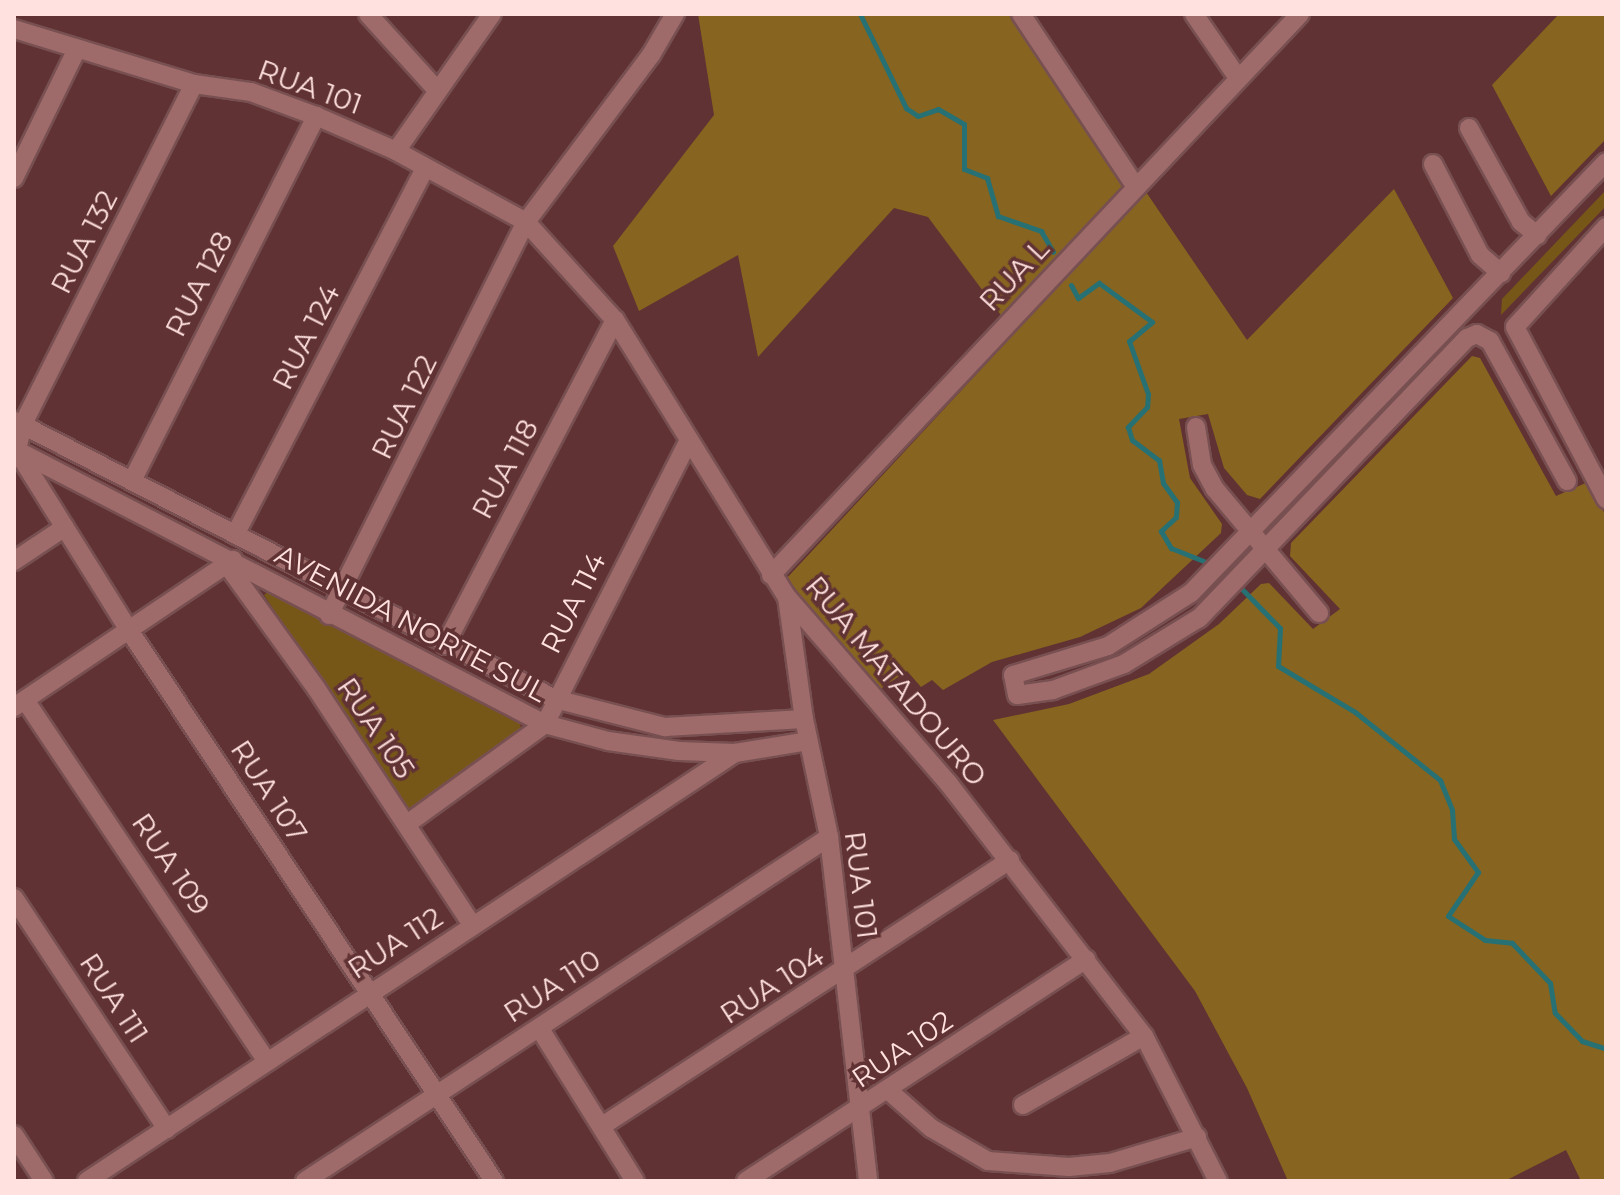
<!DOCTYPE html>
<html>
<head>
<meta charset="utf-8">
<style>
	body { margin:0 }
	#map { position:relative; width:1620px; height:1195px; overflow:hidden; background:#603233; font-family:Montserrat,sans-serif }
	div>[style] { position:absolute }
	.green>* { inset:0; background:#775718 }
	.forest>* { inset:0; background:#87641f }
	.stream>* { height:5px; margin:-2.5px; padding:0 2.5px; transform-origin:2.5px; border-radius:2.5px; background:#277174 }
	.roads { filter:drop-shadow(2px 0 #785051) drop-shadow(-2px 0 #785051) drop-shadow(0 2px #785051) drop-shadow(0 -2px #785051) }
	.minor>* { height:18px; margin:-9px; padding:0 9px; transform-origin:9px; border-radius:9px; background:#9e6b6a }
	span { translate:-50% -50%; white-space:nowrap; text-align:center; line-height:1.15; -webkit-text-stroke:7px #603233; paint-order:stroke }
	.street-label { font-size:28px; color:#ffe1e0 }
	.frame { position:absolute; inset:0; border:16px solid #ffe1e0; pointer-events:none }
</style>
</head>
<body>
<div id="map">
	<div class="green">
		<div style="clip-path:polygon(1606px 190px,1606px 206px,1501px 315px,1502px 299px)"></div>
		<div style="clip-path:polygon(268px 592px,520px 724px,522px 732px,414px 809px,404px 807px,264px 595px)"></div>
	</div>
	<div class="forest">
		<div style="clip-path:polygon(698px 14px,1015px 14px,1135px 182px,1006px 322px,928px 217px,894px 208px,758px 357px,738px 255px,639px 311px,613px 246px,714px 115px)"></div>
		<div style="clip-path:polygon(1559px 14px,1606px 14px,1606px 139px,1551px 196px,1492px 85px)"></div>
		<div style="clip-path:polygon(1394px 189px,1453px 298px,1260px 499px,1247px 495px,1224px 468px,1208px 414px,1179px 419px,1190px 478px,1222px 524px,1221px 533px,1141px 608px,1080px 637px,992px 662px,943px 690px,932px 680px,921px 687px,907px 671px,876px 692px,786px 579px,1146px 192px,1247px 340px)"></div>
		<div style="clip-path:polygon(1472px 356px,1480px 358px,1556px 496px,1588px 482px,1606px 516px,1606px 1181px,1581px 1181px,1566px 1150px,1505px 1181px,1288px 1181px,1247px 1088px,1195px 991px,993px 720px,1069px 704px,1149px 674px,1219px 624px,1261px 584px,1269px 583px,1313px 629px,1340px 609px,1290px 556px,1291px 543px)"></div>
	</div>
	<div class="stream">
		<div style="left:860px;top:14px;width:105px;rotate:63.9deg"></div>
		<div style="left:906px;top:108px;width:14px;rotate:34deg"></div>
		<div style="left:918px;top:116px;width:21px;rotate:-19deg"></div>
		<div style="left:938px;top:109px;width:30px;rotate:30deg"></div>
		<div style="left:964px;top:124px;width:45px;rotate:90deg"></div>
		<div style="left:964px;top:169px;width:25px;rotate:21deg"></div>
		<div style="left:987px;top:178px;width:40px;rotate:74deg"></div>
		<div style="left:998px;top:216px;width:46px;rotate:19.2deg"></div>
		<div style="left:1041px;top:231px;width:24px;rotate:60deg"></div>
		<div style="left:1071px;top:285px;width:15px;rotate:62deg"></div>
		<div style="left:1078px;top:298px;width:26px;rotate:-36deg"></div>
		<div style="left:1099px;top:283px;width:66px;rotate:36.3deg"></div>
		<div style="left:1152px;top:322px;width:30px;rotate:140deg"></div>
		<div style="left:1129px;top:341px;width:56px;rotate:70.3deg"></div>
		<div style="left:1148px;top:394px;width:13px;rotate:94deg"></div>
		<div style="left:1147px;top:407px;width:28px;rotate:134deg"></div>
		<div style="left:1128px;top:427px;width:14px;rotate:73deg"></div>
		<div style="left:1132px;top:440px;width:34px;rotate:37deg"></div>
		<div style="left:1159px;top:460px;width:23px;rotate:80deg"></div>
		<div style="left:1163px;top:483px;width:24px;rotate:54deg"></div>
		<div style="left:1177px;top:502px;width:15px;rotate:94deg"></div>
		<div style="left:1176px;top:517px;width:21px;rotate:137deg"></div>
		<div style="left:1161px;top:531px;width:20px;rotate:60deg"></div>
		<div style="left:1171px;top:548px;width:43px;rotate:21.8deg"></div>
		<div style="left:1238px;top:585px;width:60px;rotate:45.7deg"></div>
		<div style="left:1280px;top:628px;width:38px;rotate:93deg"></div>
		<div style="left:1278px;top:666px;width:90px;rotate:30.9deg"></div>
		<div style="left:1355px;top:712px;width:109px;rotate:38.7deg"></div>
		<div style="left:1440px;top:780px;width:32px;rotate:68deg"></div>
		<div style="left:1452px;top:810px;width:29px;rotate:86deg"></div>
		<div style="left:1454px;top:839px;width:41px;rotate:54deg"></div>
		<div style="left:1478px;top:872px;width:53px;rotate:124.3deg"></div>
		<div style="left:1448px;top:916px;width:44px;rotate:33deg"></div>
		<div style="left:1485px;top:940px;width:27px;rotate:6deg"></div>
		<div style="left:1512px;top:943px;width:55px;rotate:46.5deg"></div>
		<div style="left:1550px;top:983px;width:30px;rotate:81deg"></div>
		<div style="left:1555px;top:1013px;width:39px;rotate:46deg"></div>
		<div style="left:1582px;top:1041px;width:25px;rotate:18deg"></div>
	</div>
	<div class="roads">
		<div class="minor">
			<div style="left:368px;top:14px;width:103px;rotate:47.8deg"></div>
			<div style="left:1021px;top:14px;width:208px;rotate:56.4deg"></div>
			<div style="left:1194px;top:14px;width:78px;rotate:55.5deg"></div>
			<div style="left:14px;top:29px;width:188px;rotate:17deg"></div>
			<div style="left:194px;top:84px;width:58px;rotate:8deg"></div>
			<div style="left:251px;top:92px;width:69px;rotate:20.3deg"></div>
			<div style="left:316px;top:116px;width:87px;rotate:23.6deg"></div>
			<div style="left:396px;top:151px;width:148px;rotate:28.6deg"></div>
			<div style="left:526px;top:222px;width:132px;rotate:47.8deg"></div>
			<div style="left:615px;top:320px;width:326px;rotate:58.2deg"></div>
			<div style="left:787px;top:597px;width:247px;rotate:49.1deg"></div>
			<div style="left:949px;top:784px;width:319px;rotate:52.3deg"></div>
			<div style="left:1144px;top:1036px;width:163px;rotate:63deg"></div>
			<div style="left:194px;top:84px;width:381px;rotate:116.7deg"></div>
			<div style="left:23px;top:424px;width:28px;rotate:103deg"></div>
			<div style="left:17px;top:451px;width:211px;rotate:58deg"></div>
			<div style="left:129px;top:630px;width:661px;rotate:56.48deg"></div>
			<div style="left:1469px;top:128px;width:107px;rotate:61deg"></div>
			<div style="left:1521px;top:222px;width:21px;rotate:39deg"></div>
			<div style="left:396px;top:151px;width:167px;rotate:-55deg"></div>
			<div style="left:1433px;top:164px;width:102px;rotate:62.7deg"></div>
			<div style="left:1480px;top:255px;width:28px;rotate:41deg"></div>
			<div style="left:14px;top:178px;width:144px;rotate:-64deg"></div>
			<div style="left:1606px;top:227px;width:135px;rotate:132.3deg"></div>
			<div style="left:1515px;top:327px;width:195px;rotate:62.1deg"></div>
			<div style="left:15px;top:421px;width:607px;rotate:27.24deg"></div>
			<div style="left:555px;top:699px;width:114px;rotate:14.3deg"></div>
			<div style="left:665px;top:727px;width:139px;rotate:-3.3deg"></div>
			<div style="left:1196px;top:427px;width:38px;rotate:81deg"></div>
			<div style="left:1202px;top:465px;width:27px;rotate:62deg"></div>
			<div style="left:1215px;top:489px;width:162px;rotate:50deg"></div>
			<div style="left:20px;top:452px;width:591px;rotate:27.39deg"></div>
			<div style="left:545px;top:724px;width:65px;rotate:15.1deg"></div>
			<div style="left:608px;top:741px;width:72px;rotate:8deg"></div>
			<div style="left:679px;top:751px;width:56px;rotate:2deg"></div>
			<div style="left:735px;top:753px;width:74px;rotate:-9.3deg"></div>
			<div style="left:133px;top:479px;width:407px;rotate:-63.2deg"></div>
			<div style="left:1567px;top:481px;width:160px;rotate:-118.8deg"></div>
			<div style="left:1490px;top:341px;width:15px;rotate:-152deg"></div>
			<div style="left:1477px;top:334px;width:11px;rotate:158deg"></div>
			<div style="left:1467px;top:338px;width:388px;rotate:133.7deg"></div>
			<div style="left:1199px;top:618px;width:88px;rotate:148.5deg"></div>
			<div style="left:1124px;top:664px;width:76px;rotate:159.9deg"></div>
			<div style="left:1053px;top:690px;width:36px;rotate:172deg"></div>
			<div style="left:1017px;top:695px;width:20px;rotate:-101deg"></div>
			<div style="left:1013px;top:675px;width:99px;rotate:-17deg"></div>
			<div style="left:1108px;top:646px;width:98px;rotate:-32.6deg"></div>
			<div style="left:1191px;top:593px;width:598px;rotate:-46.08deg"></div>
			<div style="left:237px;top:531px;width:409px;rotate:-62.6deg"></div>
			<div style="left:14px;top:561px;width:61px;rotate:-33.7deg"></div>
			<div style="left:227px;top:565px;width:152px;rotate:54.1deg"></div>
			<div style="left:316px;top:688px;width:285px;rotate:56.6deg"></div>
			<div style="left:771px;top:575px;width:771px;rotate:-46.68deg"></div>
			<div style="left:787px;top:597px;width:123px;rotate:82.1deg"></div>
			<div style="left:804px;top:719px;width:121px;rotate:78deg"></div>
			<div style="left:829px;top:837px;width:346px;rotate:83.5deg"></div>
			<div style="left:329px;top:615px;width:440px;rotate:-63.4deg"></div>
			<div style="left:526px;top:222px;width:209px;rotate:-53.2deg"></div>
			<div style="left:651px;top:55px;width:48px;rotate:-59.7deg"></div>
			<div style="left:445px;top:645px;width:367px;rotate:-62.4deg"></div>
			<div style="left:25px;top:700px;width:435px;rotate:56.2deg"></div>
			<div style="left:14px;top:707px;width:264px;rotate:-33.9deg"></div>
			<div style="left:407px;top:824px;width:170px;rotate:-35.9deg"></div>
			<div style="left:545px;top:724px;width:316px;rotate:-63.1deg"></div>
			<div style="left:14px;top:898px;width:277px;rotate:56.5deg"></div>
			<div style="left:540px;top:1029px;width:179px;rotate:58deg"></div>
			<div style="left:889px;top:1091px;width:56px;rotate:41.4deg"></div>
			<div style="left:931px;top:1128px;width:66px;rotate:30.1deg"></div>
			<div style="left:988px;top:1161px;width:81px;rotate:4.2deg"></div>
			<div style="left:1069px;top:1167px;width:41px;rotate:-5.6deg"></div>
			<div style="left:1110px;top:1163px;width:91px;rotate:-16.6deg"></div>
			<div style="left:1023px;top:1105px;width:139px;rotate:-29.7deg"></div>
			<div style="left:602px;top:1126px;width:487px;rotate:-33.1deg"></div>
			<div style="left:14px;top:1135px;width:55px;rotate:56.9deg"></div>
			<div style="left:87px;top:1181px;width:777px;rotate:-33.44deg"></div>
			<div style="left:305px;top:1181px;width:627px;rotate:-33.28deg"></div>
			<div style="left:746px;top:1181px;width:406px;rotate:-33.1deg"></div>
		</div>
	</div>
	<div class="street-label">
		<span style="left:310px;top:87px;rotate:20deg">RUA 101</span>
		<span style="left:84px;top:242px;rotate:-63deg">RUA 132</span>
		<span style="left:1014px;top:275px;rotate:-47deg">RUA L</span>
		<span style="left:199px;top:284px;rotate:-63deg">RUA 128</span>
		<span style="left:306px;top:337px;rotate:-63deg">RUA 124</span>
		<span style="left:404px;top:407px;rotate:-64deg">RUA 122</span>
		<span style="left:505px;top:469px;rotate:-62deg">RUA 118</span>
		<span style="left:573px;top:603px;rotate:-63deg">RUA 114</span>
		<span style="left:411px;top:623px;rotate:28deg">AVENIDA NORTE SUL</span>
		<span style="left:896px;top:681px;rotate:50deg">RUA MATADOURO</span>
		<span style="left:376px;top:728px;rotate:56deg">RUA 105</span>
		<span style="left:269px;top:791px;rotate:57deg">RUA 107</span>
		<span style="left:171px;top:864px;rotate:56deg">RUA 109</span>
		<span style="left:861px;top:885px;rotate:83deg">RUA 101</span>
		<span style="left:395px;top:943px;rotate:-33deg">RUA 112</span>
		<span style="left:772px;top:985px;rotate:-33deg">RUA 104</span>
		<span style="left:552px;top:986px;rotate:-33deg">RUA 110</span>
		<span style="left:114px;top:998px;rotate:57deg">RUA 111</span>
		<span style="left:902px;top:1049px;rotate:-34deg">RUA 102</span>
	</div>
	<div class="frame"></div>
</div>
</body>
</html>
